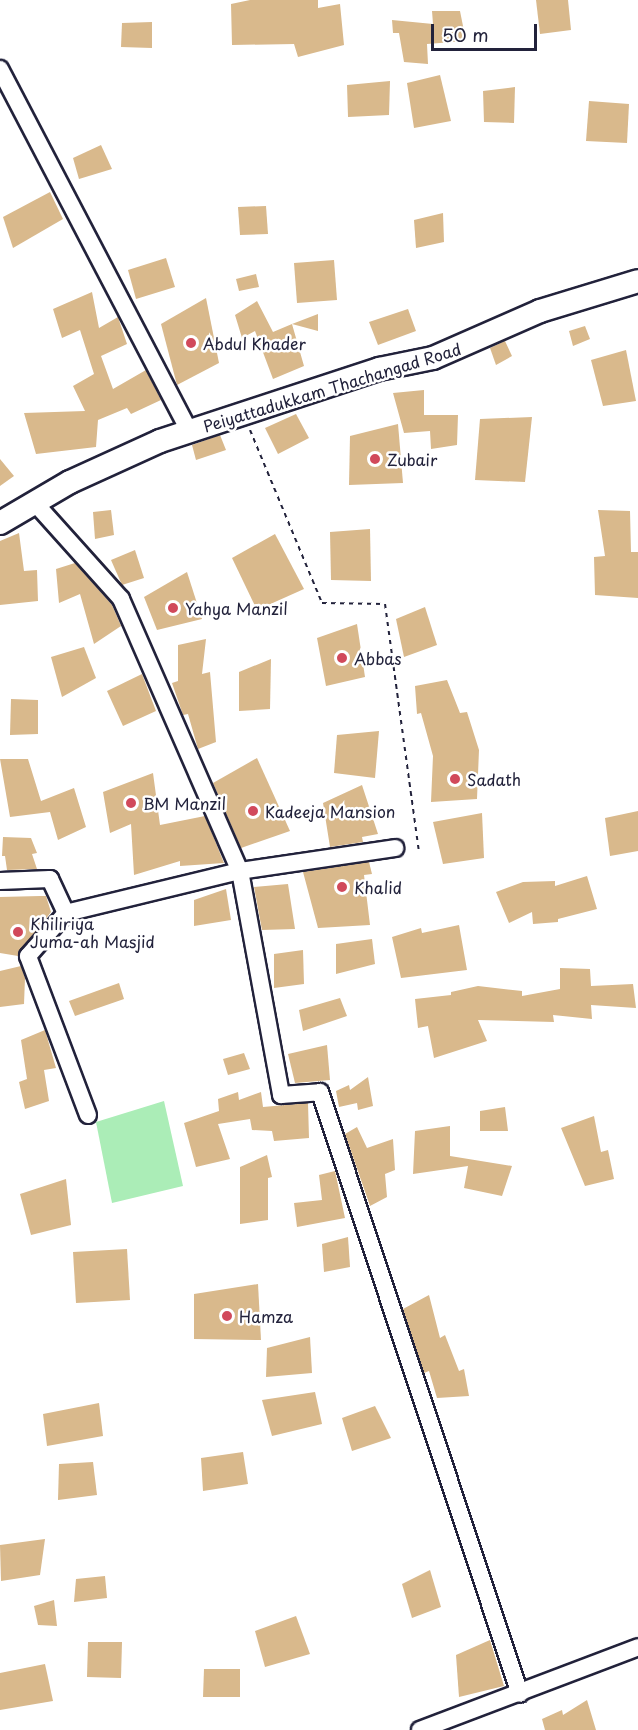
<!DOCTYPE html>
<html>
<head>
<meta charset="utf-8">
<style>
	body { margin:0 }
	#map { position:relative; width:638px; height:1730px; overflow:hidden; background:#fff; font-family:"Playpen Sans",sans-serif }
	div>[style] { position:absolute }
	.green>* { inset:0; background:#abedb7 }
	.building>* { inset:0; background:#d9b98c }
	.path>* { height:2px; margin-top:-1px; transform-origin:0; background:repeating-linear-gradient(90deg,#22223b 0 4.5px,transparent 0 9px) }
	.roads { filter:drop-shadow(2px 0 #22223b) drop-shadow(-2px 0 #22223b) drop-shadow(0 2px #22223b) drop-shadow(0 -2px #22223b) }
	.street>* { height:16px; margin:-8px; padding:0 8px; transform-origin:8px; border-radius:8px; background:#fff }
	.secondary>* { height:22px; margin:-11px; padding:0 11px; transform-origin:11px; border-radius:11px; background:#fff }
	.dots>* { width:16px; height:16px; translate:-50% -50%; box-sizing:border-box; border:3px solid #fff; border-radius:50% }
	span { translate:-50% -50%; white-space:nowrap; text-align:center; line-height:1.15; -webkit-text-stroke:5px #fff; paint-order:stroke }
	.poi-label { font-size:16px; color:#22223b }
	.left { translate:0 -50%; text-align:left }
	.street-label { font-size:16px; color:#22223b }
	.scale { position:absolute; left:431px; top:24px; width:106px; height:27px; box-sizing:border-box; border:3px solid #22223b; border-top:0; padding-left:8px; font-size:18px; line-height:21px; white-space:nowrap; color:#22223b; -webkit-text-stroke:4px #fff; paint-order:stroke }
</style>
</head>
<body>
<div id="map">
	<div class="green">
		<div style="clip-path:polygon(164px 1101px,183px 1186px,112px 1203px,96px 1122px)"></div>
	</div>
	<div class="building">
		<div style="clip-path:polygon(250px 0,318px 0,318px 8px,340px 4px,344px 45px,298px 57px,294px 44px,232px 45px,231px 4px)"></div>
		<div style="clip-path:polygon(536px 0,568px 0,571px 30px,540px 34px)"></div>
		<div style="clip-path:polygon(432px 11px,460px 11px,466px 41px,427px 44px,428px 64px,404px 62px,399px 33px,393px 33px,392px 20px,433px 24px)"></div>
		<div style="clip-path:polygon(152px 22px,152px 48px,121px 47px,122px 23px)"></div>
		<div style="clip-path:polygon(440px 75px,451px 121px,414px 128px,407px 83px)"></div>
		<div style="clip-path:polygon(390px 81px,389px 115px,348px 117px,347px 85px)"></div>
		<div style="clip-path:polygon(515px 87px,514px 123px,484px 122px,483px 91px)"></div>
		<div style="clip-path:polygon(589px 101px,629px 104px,627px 143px,586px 141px)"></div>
		<div style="clip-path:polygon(101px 145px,112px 169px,79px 179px,73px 158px)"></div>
		<div style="clip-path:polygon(50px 192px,63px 219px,13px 248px,3px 217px)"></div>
		<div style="clip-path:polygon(266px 206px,268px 234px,240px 235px,238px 207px)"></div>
		<div style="clip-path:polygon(443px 213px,444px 242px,416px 248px,414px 220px)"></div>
		<div style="clip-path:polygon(166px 258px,175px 287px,136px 299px,128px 270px)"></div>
		<div style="clip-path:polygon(334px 260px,337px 300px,297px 303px,294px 263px)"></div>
		<div style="clip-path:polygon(256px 274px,259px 287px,239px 291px,236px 279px)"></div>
		<div style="clip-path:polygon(92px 292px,99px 328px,118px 317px,127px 344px,101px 356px,113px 389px,146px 370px,161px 400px,131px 414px,127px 408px,98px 420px,96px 447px,36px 454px,24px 413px,85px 411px,73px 386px,94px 374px,80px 330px,62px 338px,53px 309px)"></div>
		<div style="clip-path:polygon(206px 298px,219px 363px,177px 385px,161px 324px)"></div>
		<div style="clip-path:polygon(257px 301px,273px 332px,292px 324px,304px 366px,273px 379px,255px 331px,242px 338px,235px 315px)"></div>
		<div style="clip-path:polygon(408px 309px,416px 331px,378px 345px,369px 322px)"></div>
		<div style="clip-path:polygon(318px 314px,318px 331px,292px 324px)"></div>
		<div style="clip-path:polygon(585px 326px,590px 339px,573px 346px,569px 331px)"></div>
		<div style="clip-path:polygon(505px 341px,512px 356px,496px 365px,490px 348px)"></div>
		<div style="clip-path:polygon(626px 350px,636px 401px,603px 406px,591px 360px)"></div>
		<div style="clip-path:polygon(424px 390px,424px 415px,458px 415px,457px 445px,431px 449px,430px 431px,404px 433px,393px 393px)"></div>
		<div style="clip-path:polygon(296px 414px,309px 438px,278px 454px,265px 428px)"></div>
		<div style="clip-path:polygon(532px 417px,525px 482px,475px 480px,480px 419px)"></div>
		<div style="clip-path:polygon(398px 424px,403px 483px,349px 485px,350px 436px)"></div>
		<div style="clip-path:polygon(220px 435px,226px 450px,196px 460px,192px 445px)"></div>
		<div style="clip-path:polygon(0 459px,14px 476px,0 486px)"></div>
		<div style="clip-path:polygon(111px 510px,114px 535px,95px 539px,93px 512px)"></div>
		<div style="clip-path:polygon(598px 510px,630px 511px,631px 552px,638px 552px,638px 598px,595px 595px,594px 557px,605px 556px)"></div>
		<div style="clip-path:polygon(370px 529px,371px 581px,331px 580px,330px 532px)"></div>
		<div style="clip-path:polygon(19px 533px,24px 571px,37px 570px,38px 601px,0 605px,0 541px)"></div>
		<div style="clip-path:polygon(275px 534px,304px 589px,257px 610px,232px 558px)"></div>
		<div style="clip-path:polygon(135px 550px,144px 578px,122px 585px,111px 560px)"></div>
		<div style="clip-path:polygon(75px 563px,112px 605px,121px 626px,94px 644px,80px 594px,59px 603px,56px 569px)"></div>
		<div style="clip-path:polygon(187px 572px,202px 619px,157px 630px,144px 597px)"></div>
		<div style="clip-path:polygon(425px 607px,437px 645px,404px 657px,396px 619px)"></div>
		<div style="clip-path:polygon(357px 624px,365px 677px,326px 686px,317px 638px)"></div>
		<div style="clip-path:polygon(206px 639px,202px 674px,210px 672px,216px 742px,198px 749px,188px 714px,183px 715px,172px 683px,178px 681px,178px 645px)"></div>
		<div style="clip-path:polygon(84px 647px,96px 678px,62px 697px,51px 657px)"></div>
		<div style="clip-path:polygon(271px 659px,270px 709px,239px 711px,239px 672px)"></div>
		<div style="clip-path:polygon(142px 674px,156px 711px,123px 726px,107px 691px)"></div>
		<div style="clip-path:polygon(447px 680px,460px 713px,467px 712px,479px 750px,477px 799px,431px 802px,433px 756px,421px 713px,417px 714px,415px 686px)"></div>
		<div style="clip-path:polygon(11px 699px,38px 700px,38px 734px,10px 735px)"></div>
		<div style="clip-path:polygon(379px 731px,375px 778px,334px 773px,337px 735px)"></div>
		<div style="clip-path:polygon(257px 758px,290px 831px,241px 848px,213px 783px)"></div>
		<div style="clip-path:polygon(0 759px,28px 759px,41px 801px,74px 788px,86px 827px,58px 840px,50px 812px,10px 817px)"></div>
		<div style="clip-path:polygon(153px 773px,160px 825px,205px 816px,224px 863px,180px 866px,180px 861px,134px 875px,131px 824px,110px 833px,103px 792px)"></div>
		<div style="clip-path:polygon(362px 785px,378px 834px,362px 837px,363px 842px,330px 847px,323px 803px)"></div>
		<div style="clip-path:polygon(638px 811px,638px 851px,610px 856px,605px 818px)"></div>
		<div style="clip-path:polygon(482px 813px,484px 858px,443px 864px,433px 822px)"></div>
		<div style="clip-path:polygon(3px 837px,31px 838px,37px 853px,32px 854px,37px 869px,7px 870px,5px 856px,2px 856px)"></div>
		<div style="clip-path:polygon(369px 862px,372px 874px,364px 875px,370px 925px,318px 928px,303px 872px)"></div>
		<div style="clip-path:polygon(587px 876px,597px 909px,558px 919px,558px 922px,533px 924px,532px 912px,509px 923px,496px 892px,523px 882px,555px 881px,555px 886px)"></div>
		<div style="clip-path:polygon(288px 884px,295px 929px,262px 930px,254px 887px)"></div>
		<div style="clip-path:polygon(226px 889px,231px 920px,194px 926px,194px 900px)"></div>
		<div style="clip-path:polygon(40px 896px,46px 896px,51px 912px,18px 956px,0 953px,0 897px)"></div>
		<div style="clip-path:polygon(459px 925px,467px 970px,401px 978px,392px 937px,421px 928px,422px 933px)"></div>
		<div style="clip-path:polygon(372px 939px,375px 964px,336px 974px,336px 944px)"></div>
		<div style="clip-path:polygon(303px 950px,304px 984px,274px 988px,274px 954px)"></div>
		<div style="clip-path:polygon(21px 966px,25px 978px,24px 1004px,0 1007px,0 971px)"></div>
		<div style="clip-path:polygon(560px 968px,590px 969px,591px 986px,633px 984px,636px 1008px,591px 1005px,592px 1019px,553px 1015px,554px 1022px,478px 1020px,487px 1041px,434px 1058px,428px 1026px,418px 1028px,415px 999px,451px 995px,451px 992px,478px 986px,522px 991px,522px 996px,560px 989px)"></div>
		<div style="clip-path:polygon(119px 983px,124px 999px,75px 1016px,69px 1001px)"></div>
		<div style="clip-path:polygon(340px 998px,347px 1016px,303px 1031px,299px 1010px)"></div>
		<div style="clip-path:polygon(45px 1030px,56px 1068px,44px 1070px,49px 1101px,25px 1109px,19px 1082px,27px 1079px,21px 1040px)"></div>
		<div style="clip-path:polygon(327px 1045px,330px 1080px,295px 1083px,288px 1054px)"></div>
		<div style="clip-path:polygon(244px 1053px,250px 1069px,228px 1075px,223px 1059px)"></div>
		<div style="clip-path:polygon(368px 1077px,373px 1106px,358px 1110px,357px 1103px,339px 1107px,336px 1091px,349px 1085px,350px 1090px)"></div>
		<div style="clip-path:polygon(238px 1092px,239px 1100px,261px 1092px,263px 1107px,308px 1103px,309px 1138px,274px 1141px,272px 1131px,252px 1130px,250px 1119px,218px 1124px,230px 1159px,196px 1167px,184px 1123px,219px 1111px,218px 1099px)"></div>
		<div style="clip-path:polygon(505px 1107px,508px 1131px,480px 1131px,480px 1111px)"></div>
		<div style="clip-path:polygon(594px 1116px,601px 1152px,608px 1150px,614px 1179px,585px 1186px,561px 1128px)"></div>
		<div style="clip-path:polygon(450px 1126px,450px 1156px,512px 1166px,502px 1196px,464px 1188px,468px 1166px,413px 1174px,415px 1131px)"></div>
		<div style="clip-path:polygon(357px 1127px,367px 1148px,393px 1139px,395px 1170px,385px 1174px,387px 1197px,370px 1206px,345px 1134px)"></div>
		<div style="clip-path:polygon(267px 1155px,272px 1177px,268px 1178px,268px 1220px,240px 1224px,240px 1167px)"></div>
		<div style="clip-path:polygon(335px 1171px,345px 1218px,297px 1227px,294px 1203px,322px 1200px,319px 1175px)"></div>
		<div style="clip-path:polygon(66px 1179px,71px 1225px,31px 1235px,20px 1194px)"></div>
		<div style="clip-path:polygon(348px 1237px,350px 1267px,324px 1272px,322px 1244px)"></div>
		<div style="clip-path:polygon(127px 1249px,130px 1300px,76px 1303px,73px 1252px)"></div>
		<div style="clip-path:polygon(258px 1284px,261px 1340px,194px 1339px,194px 1294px)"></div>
		<div style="clip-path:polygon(429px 1295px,440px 1338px,445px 1335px,459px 1371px,464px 1369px,469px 1396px,437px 1398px,429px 1371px,424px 1373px,403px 1309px)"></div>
		<div style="clip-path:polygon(310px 1337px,312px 1373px,266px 1377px,267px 1348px)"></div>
		<div style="clip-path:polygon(315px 1392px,322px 1424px,272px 1436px,262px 1400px)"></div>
		<div style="clip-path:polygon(99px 1403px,103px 1436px,47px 1446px,43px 1414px)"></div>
		<div style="clip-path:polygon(375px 1406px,391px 1438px,352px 1451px,342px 1418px)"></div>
		<div style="clip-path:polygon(243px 1452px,248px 1484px,203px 1491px,201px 1458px)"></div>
		<div style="clip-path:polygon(93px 1462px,97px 1495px,58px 1500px,59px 1464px)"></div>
		<div style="clip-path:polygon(45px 1539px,40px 1575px,1px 1581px,0 1545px)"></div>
		<div style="clip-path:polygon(430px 1570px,441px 1607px,412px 1618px,402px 1584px)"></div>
		<div style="clip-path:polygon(105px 1576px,107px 1598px,74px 1602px,76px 1579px)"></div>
		<div style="clip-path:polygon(54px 1600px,57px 1626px,38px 1625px,34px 1606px)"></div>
		<div style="clip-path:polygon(296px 1616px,310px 1654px,265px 1667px,255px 1631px)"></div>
		<div style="clip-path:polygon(490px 1640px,504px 1686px,459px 1697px,456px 1655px)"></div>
		<div style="clip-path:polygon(88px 1642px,122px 1642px,121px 1678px,87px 1677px)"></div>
		<div style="clip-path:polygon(45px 1664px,53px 1701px,0 1710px,0 1673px)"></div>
		<div style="clip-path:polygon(204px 1669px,240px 1669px,240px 1697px,203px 1697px)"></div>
		<div style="clip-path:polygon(587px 1700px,596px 1730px,545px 1730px,542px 1719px,562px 1710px,563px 1715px)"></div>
	</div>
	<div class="path">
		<div style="left:250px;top:430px;width:187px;rotate:67.4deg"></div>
		<div style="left:322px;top:603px;width:63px;rotate:0.9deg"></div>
		<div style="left:385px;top:604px;width:249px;rotate:82.2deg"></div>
	</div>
	<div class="roads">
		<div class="street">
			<div style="left:0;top:69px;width:410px;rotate:62.4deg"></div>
			<div style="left:35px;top:503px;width:129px;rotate:48.1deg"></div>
			<div style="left:121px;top:599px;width:297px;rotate:66.4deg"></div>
			<div style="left:240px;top:871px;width:157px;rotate:-8.4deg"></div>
			<div style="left:0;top:881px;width:50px;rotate:-2.3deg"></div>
			<div style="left:50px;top:879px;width:38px;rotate:65deg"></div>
			<div style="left:88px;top:1115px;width:170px;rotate:-110.7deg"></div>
			<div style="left:28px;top:956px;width:57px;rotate:-48.5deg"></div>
			<div style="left:66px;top:913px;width:179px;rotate:-13.6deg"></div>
			<div style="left:240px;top:871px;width:228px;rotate:79.6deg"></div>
			<div style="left:281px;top:1095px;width:39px;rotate:-4deg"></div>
			<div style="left:320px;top:1092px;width:634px;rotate:71.62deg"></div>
			<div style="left:420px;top:1730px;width:233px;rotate:-20.8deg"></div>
		</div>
		<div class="secondary">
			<div style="left:0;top:523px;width:81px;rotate:-30.4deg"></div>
			<div style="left:70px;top:482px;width:99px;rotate:-24.5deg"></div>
			<div style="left:160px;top:441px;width:231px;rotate:-18.2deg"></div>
			<div style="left:379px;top:369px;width:55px;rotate:-11.5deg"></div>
			<div style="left:433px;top:358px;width:117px;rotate:-23.7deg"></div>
			<div style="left:540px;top:311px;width:102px;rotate:-17deg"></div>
		</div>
	</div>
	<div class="dots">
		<div style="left:191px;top:343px;background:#d1495b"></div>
		<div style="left:375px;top:459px;background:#d1495b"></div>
		<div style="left:173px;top:608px;background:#d1495b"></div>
		<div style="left:342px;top:658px;background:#d1495b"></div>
		<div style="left:455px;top:779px;background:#d1495b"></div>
		<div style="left:131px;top:803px;background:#d1495b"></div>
		<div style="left:253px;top:811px;background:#d1495b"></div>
		<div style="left:342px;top:887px;background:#d1495b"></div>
		<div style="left:18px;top:932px;background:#d1495b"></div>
		<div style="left:227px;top:1316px;background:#d1495b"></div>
	</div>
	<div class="poi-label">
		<span class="left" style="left:203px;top:343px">Abdul Khader</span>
		<span class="left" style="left:387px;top:459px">Zubair</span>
		<span class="left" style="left:185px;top:608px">Yahya Manzil</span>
		<span class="left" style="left:354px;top:658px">Abbas</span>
		<span class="left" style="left:467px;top:779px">Sadath</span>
		<span class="left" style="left:143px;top:803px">BM Manzil</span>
		<span class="left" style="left:265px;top:811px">Kadeeja Mansion</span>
		<span class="left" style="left:354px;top:887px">Khalid</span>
		<span class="left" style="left:30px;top:932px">Khiliriya<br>Juma-ah Masjid</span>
		<span class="left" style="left:239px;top:1316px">Hamza</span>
	</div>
	<div class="street-label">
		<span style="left:332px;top:387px;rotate:-17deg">Peiyattadukkam Thachangad Road</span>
	</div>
	<div class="scale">50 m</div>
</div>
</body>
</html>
